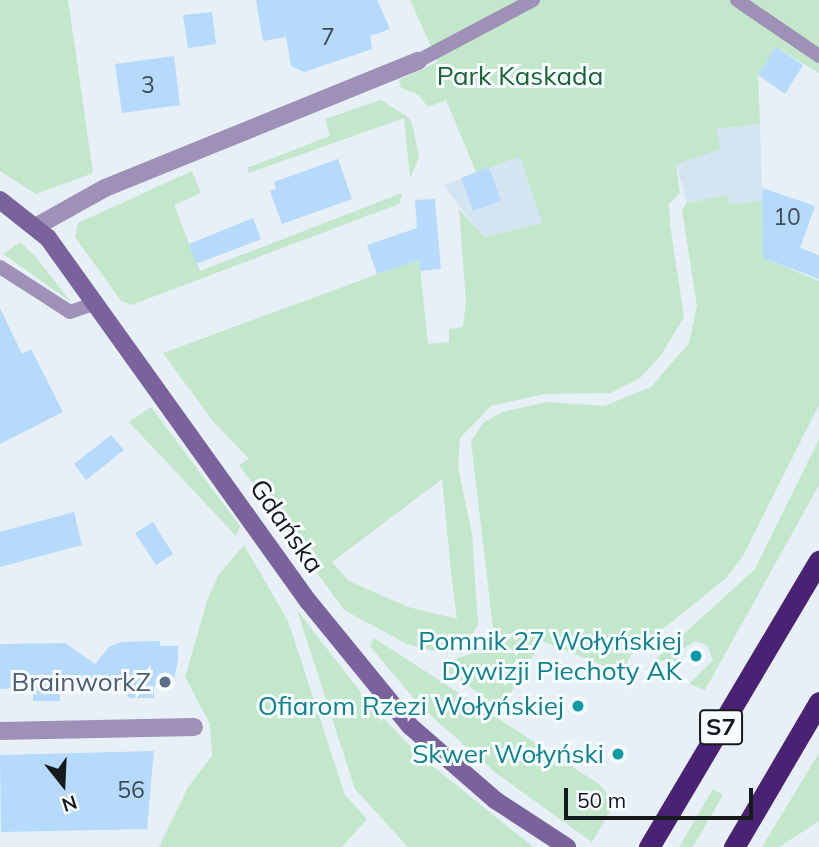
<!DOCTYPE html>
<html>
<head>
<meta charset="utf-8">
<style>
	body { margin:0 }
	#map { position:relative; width:819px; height:847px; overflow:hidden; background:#e7eff7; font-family:Mulish,sans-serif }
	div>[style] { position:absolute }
	.built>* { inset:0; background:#d5e4f1 }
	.green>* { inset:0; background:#c2e7ca }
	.building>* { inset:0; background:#b6dafb }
	.lane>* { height:14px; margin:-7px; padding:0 7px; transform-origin:7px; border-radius:7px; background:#9f90b8 }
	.street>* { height:18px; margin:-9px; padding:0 9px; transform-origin:9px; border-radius:9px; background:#9f90b8 }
	.secondary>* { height:18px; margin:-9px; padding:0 9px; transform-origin:9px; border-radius:9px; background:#7a629c }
	.highway>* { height:21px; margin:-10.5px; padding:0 10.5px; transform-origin:10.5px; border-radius:10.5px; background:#4a2274 }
	.dots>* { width:19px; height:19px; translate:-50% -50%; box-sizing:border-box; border:4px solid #f8fcff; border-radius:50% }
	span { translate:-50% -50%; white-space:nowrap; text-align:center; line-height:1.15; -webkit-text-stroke:6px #f8fcff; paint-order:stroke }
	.number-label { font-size:23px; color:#3f4a54 }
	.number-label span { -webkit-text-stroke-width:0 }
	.shield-label span { padding:2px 5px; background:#f8fcff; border:2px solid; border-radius:5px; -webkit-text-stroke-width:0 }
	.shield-label { font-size:24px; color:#171a1d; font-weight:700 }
	.park-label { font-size:26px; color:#186436 }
	.street-label { font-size:26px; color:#171a1d }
	.culture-label { font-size:26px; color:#0d838f }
	.right { translate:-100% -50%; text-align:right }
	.service-label { font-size:26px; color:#4e5e75 }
	.north { position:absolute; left:28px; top:749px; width:70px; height:70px; -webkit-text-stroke:5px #f8fcff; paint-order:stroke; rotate:162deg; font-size:19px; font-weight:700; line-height:28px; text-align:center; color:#171a1d }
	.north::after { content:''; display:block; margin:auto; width:24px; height:32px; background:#171a1d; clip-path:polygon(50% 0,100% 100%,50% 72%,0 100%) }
	.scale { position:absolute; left:564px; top:788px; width:189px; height:32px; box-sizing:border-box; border:4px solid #171a1d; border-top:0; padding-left:9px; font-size:21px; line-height:24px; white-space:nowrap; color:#171a1d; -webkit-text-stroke:5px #f8fcff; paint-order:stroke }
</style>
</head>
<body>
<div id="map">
	<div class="built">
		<div style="clip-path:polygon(760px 124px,762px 200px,729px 205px,728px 195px,687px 203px,676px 164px,719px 149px,716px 129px)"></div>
		<div style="clip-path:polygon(520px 157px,543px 223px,483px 237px,443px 185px)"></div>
	</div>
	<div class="green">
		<div style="clip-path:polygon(0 0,68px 0,93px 173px,36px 194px,0 171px)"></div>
		<div style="clip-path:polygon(evenodd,410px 0,819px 0,819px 73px,776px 47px,758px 75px,760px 124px,716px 129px,720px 149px,676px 164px,680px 193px,669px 204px,670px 225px,684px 317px,661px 355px,640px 378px,610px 393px,544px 394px,491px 406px,460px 438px,458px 467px,472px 534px,478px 624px,467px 643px,442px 653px,407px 644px,344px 610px,239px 465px,249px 459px,212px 420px,163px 353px,419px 259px,428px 344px,449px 342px,449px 329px,463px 327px,466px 301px,459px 209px,484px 237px,542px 223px,520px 157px,476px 172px,446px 100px,428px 107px,419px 95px,401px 88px,399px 80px,438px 62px,410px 0,442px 479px,452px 581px,457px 619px,408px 607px,349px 581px,332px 562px,442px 479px)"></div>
		<div style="clip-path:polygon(381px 100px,409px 118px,413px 127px,419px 158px,410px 178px,404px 118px,249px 173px,247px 168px,330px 136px,325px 119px)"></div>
		<div style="clip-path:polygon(192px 171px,201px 193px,174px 205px,200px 271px,402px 193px,399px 204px,131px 305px,121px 301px,75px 237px,78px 223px)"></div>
		<div style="clip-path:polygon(728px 195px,729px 205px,762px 200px,763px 258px,819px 281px,819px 405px,743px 556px,726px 578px,631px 655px,621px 673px,542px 641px,501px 709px,439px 665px,481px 650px,493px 628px,471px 441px,484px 422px,503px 412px,547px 402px,604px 406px,651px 387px,689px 343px,697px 306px,682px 210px,687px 203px)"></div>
		<div style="clip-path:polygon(20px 242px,35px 256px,71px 302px,3px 254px)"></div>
		<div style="clip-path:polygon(151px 407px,240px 526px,236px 536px,129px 422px)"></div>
		<div style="clip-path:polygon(819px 439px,819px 485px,705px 690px,689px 684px,713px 660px,707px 645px,695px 641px,678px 652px,677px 661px,654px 661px,755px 569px)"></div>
		<div style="clip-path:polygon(244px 545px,288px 621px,345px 795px,367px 819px,342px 847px,159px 847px,188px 787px,212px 756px,210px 724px,185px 677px,208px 598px,219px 574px)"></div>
		<div style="clip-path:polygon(297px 610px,373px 708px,420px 756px,533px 847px,408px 847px,355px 789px)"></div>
		<div style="clip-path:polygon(374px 638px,599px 784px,615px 803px,592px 842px,496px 773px,420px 706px,370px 646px)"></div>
		<div style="clip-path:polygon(819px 753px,819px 821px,779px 847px,762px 847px)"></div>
		<div style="clip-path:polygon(713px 789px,723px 795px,693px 847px,679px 847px)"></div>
	</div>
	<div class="building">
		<div style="clip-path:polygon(256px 0,377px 0,390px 29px,370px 36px,372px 49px,304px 72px,291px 66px,286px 37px,263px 41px)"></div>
		<div style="clip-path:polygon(212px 12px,216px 44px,188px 48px,183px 15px)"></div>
		<div style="clip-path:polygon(776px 47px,803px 65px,785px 94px,758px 75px)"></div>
		<div style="clip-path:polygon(174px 56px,180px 105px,122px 113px,115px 64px)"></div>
		<div style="clip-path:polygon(338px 159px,352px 199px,282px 224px,270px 191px,276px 189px,274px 182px)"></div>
		<div style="clip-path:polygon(489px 167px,501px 201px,473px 211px,461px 178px)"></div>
		<div style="clip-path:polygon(762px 188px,815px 206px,800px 248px,819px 255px,819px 279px,763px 258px)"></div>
		<div style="clip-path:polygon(435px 199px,441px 269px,420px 271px,419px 260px,377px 274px,367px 245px,417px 228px,415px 200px)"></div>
		<div style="clip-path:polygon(253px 218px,261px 239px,196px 264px,189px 244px)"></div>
		<div style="clip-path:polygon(0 308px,22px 354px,31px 349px,63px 412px,0 444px)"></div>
		<div style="clip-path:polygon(111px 435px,124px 450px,86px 480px,74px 464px)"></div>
		<div style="clip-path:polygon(74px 512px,82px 545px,0 567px,0 532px)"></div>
		<div style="clip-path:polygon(153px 522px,173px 554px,156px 565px,135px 533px)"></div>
		<div style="clip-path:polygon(160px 641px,160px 646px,178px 646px,178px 660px,174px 679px,154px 686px,154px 698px,129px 698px,122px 681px,66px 682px,59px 687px,60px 701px,33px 701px,33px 687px,0 689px,0 644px,65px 643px,95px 664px,109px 647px,121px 642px)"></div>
		<div style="clip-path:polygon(154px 751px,147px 829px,1px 832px,0 755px)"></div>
	</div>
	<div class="lane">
		<div style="left:737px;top:0;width:99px;rotate:34.3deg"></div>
		<div style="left:418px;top:61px;width:130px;rotate:-27.9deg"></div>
		<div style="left:0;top:267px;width:83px;rotate:32.7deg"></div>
		<div style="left:70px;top:312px;width:28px;rotate:-19deg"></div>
	</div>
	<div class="street">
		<div style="left:37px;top:226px;width:78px;rotate:-29.2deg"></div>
		<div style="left:105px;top:188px;width:338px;rotate:-22.1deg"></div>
		<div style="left:0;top:731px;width:194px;rotate:-1.2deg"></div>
	</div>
	<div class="secondary">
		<div style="left:0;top:200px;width:61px;rotate:38.4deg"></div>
		<div style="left:48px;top:238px;width:447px;rotate:54.4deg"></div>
		<div style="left:308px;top:601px;width:161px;rotate:50.8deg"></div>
		<div style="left:410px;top:726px;width:113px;rotate:41deg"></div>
		<div style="left:495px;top:800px;width:86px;rotate:33.1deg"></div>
	</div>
	<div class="highway">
		<div style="left:649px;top:847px;width:333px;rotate:-59.3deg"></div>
		<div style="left:734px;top:847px;width:168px;rotate:-59.6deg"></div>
	</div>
	<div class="dots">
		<div style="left:696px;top:656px;background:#0f9aa8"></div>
		<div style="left:165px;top:682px;background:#5c6f8a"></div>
		<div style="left:578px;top:706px;background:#0f9aa8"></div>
		<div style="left:618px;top:754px;background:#0f9aa8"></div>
	</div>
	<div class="number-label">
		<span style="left:328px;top:37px">7</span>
		<span style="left:148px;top:85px">3</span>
		<span style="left:787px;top:217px">10</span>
		<span style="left:131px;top:790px">56</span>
	</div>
	<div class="shield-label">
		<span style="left:721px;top:727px">S7</span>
	</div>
	<div class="park-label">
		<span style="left:520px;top:76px">Park Kaskada</span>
	</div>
	<div class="street-label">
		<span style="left:287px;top:526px;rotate:55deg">Gdańska</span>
	</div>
	<div class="culture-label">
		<span class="right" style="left:682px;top:656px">Pomnik 27 Wołyńskiej<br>Dywizji Piechoty AK</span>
		<span class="right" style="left:564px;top:706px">Ofiarom Rzezi Wołyńskiej</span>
		<span class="right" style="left:604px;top:754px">Skwer Wołyński</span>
	</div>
	<div class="service-label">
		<span class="right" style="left:151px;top:682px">BrainworkZ</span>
	</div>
	<div class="north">N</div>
	<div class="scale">50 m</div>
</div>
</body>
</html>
